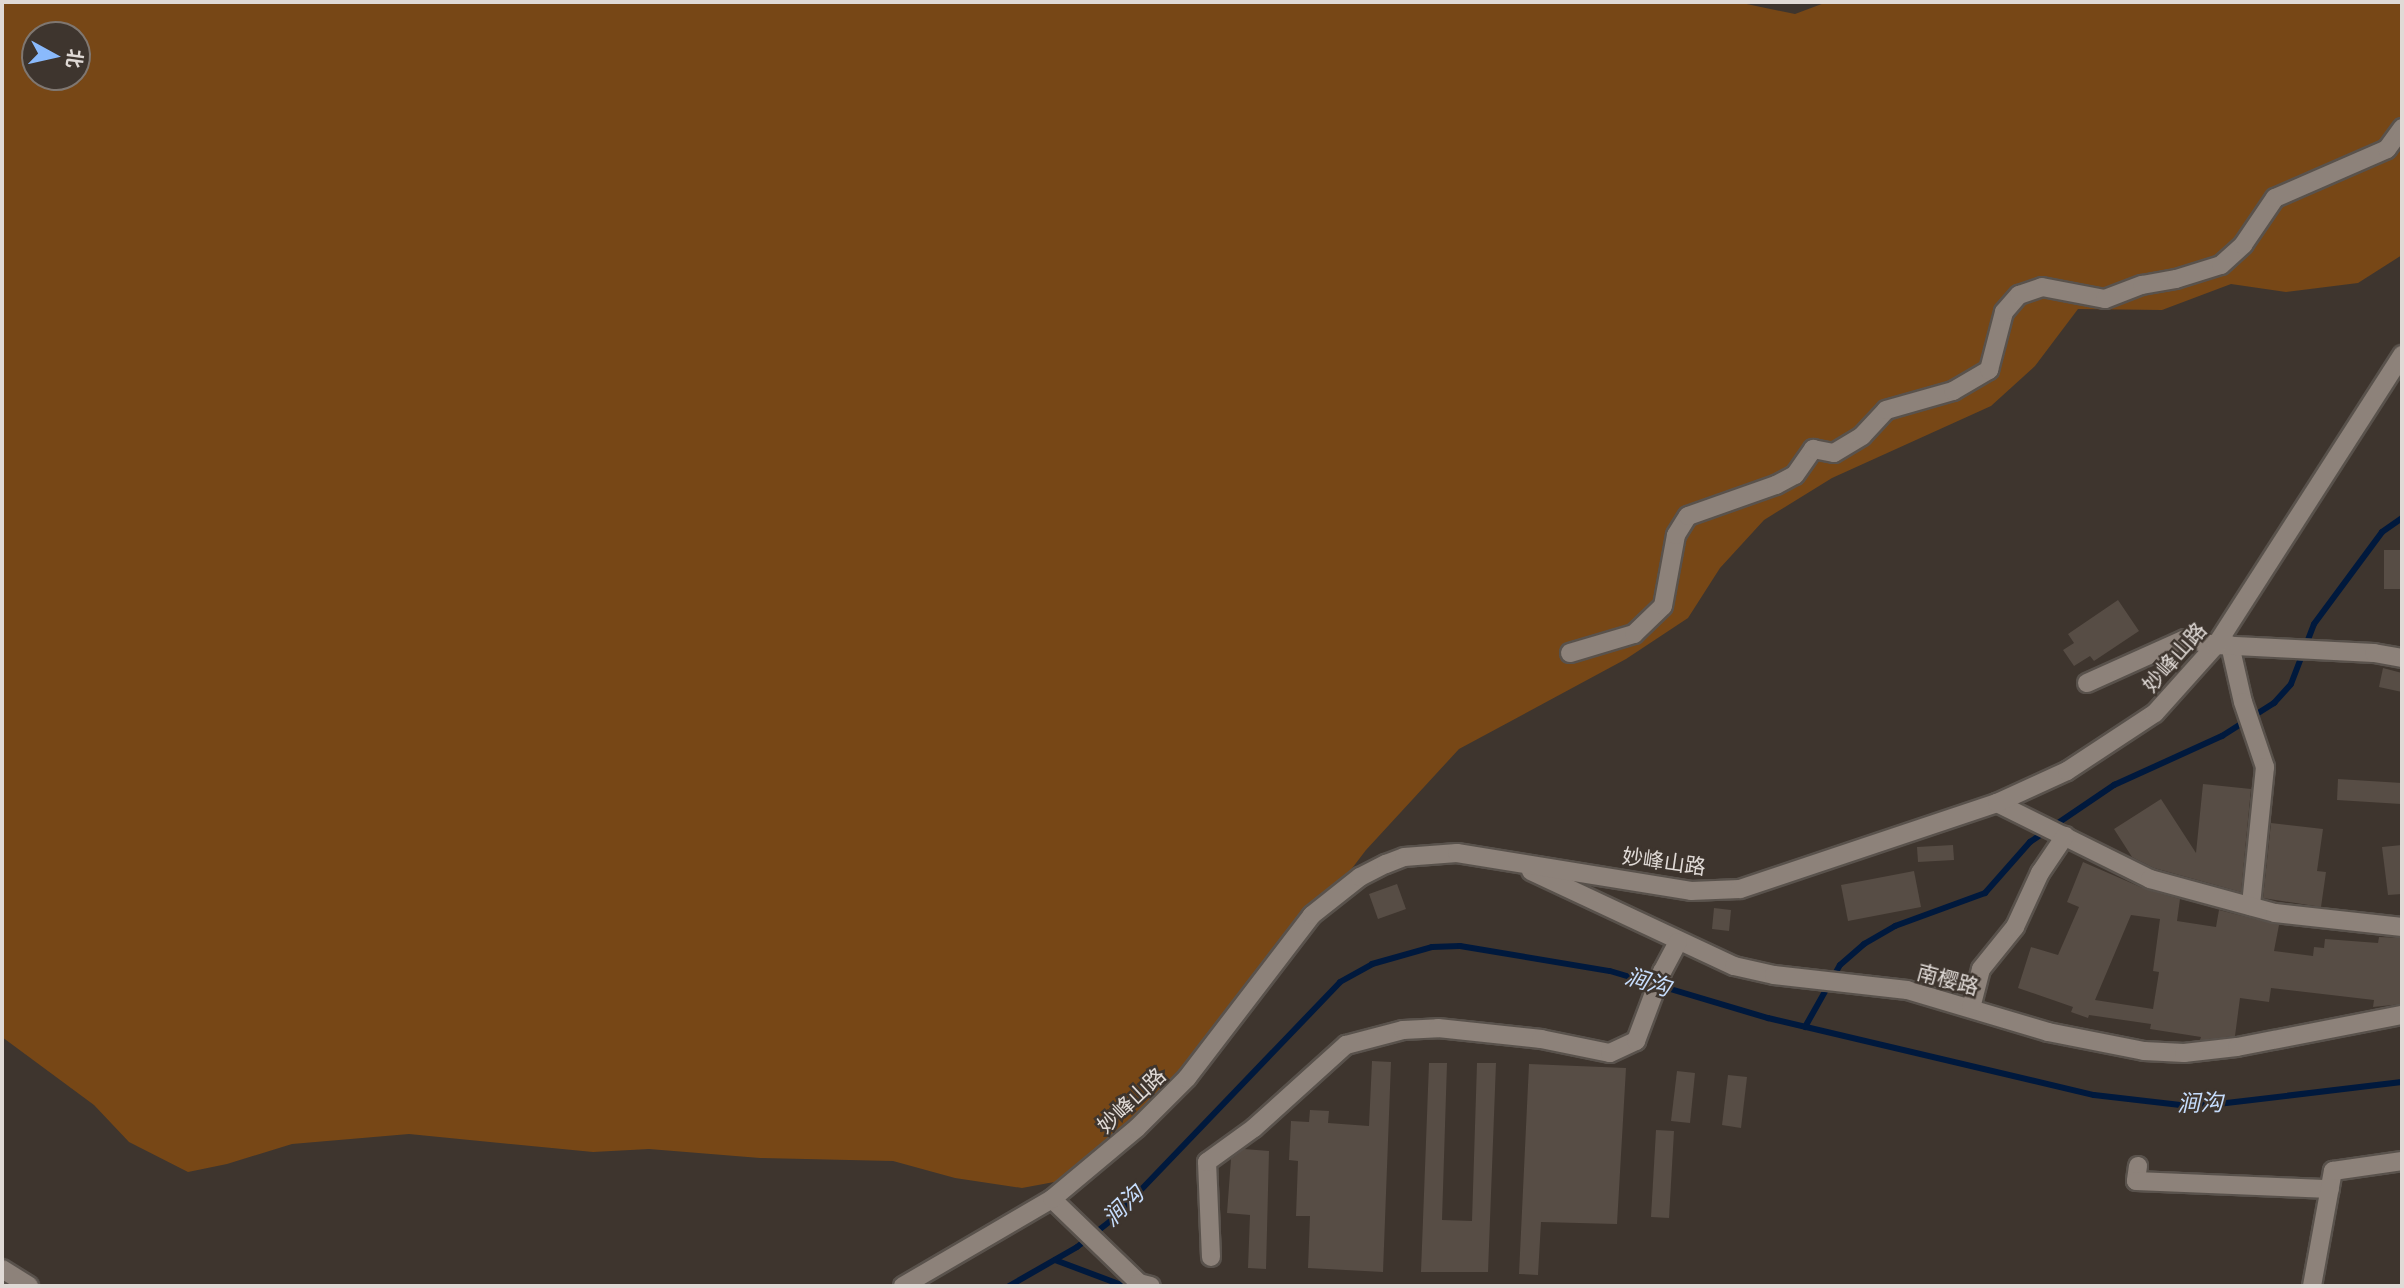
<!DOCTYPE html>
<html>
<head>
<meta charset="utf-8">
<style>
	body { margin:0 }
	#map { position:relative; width:2404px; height:1288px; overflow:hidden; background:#3e352e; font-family:Ubuntu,"Noto Sans SC",sans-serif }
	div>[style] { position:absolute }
	.green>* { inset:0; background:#774716 }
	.stream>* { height:6px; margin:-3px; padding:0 3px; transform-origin:3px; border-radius:3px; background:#00193d }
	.building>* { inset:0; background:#574d45 }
	.roads { filter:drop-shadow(2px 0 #59524c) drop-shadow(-2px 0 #59524c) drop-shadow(0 2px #59524c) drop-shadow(0 -2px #59524c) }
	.minor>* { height:18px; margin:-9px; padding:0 9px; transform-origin:9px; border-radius:9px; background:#8d827a }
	span { translate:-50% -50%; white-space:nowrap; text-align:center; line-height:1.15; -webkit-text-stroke:5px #3e352e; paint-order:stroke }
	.street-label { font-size:21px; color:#e0dad6 }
	.water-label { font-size:23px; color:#c6ddfd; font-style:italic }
	.frame { position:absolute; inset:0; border:4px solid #e0dad6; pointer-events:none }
	.north { position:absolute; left:21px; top:21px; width:70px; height:70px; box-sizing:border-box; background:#3e352e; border:2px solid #7f7771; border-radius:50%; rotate:98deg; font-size:19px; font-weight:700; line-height:28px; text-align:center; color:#e0dad6 }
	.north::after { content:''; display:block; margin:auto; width:24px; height:32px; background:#8abafc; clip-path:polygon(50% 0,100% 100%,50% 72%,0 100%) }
</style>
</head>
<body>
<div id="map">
	<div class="green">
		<div style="clip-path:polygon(evenodd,2px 2px,1737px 2px,1795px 14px,1827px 2px,2402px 2px,2402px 255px,2358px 283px,2286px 292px,2231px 284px,2162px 310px,2078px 309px,2035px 366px,1991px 406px,1832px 478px,1764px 520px,1720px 568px,1688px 618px,1626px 659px,1459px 749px,1366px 850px,1160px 1120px,1081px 1177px,1022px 1188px,955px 1178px,893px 1161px,760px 1158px,649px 1149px,593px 1152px,409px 1134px,292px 1144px,227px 1164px,188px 1172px,129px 1142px,94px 1105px,2px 1037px,2px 2px,35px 35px,77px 35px,77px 77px,35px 77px,35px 35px)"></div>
	</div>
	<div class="stream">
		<div style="left:1805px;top:1027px;width:71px;rotate:-60.6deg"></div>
		<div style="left:1840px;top:965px;width:32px;rotate:-41deg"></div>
		<div style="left:1864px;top:944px;width:36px;rotate:-30deg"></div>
		<div style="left:1895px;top:926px;width:96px;rotate:-20.1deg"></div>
		<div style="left:1985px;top:893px;width:68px;rotate:-48.6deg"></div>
		<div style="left:2030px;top:842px;width:102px;rotate:-34.2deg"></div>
		<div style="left:2114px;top:785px;width:119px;rotate:-24.4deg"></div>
		<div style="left:2222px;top:736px;width:62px;rotate:-32.4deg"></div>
		<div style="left:2274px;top:703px;width:25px;rotate:-48deg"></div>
		<div style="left:2291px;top:684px;width:64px;rotate:-69deg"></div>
		<div style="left:2314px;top:624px;width:114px;rotate:-53.5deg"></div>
		<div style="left:2382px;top:532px;width:24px;rotate:-35deg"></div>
		<div style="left:1055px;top:1260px;width:74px;rotate:20.6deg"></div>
		<div style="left:1009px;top:1286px;width:78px;rotate:-29.8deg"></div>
		<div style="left:1077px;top:1247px;width:46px;rotate:-37.9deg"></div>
		<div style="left:1113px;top:1219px;width:328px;rotate:-46.2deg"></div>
		<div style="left:1340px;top:982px;width:37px;rotate:-29deg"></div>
		<div style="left:1372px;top:964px;width:62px;rotate:-15.8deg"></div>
		<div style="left:1432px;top:947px;width:28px;rotate:-2deg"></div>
		<div style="left:1460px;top:946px;width:152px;rotate:9.5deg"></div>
		<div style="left:1610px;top:971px;width:165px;rotate:16.6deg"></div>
		<div style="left:1768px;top:1018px;width:335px;rotate:13.3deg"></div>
		<div style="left:2094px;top:1095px;width:87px;rotate:6.6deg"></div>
		<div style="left:2180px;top:1105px;width:38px;rotate:-2deg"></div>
		<div style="left:2218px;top:1104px;width:185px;rotate:-6.8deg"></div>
	</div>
	<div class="building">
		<div style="clip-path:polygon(2384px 550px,2402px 550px,2402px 589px,2384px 589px)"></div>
		<div style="clip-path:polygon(2118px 600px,2139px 631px,2094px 661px,2090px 656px,2074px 666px,2063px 650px,2074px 643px,2068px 634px)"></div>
		<div style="clip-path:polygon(2383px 668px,2402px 673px,2402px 692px,2379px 687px)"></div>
		<div style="clip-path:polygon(2338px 779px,2402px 783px,2401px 804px,2337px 800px)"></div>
		<div style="clip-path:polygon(2203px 784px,2251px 789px,2241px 892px,2154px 868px,2132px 857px,2114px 829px,2161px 799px,2196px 853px)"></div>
		<div style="clip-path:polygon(2271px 823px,2323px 829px,2317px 871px,2326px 872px,2321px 907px,2263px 898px)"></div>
		<div style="clip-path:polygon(1953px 845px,1954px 860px,1918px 862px,1917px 847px)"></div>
		<div style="clip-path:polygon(2402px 845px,2402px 894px,2388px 895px,2382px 847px)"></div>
		<div style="clip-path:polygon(evenodd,2083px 862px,2145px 889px,2180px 899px,2177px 921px,2216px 927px,2219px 910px,2279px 925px,2274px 951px,2313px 956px,2314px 947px,2324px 948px,2325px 939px,2378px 943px,2379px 937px,2402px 938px,2402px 1004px,2373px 1007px,2374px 1000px,2271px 988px,2269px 1002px,2240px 998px,2235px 1036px,2200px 1040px,2201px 1037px,2150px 1029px,2151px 1024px,2089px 1015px,2088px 1018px,2071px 1012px,2073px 1007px,2018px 988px,2031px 947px,2058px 955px,2079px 907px,2067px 902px,2083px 862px,2131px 915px,2160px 919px,2153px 971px,2159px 972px,2153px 1009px,2095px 1000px,2131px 915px)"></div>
		<div style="clip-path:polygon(1914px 871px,1921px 907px,1848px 921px,1841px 885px)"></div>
		<div style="clip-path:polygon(1397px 884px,1406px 909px,1378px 919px,1369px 894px)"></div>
		<div style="clip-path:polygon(1714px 908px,1731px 910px,1729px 931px,1712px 929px)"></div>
		<div style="clip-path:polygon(1372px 1061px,1391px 1062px,1383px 1272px,1308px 1268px,1310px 1216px,1296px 1216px,1298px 1161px,1289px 1160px,1291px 1121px,1309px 1122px,1310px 1110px,1329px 1111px,1328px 1123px,1369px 1126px)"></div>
		<div style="clip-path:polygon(1429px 1063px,1447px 1063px,1442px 1220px,1472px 1221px,1477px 1063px,1496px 1063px,1488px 1272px,1421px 1272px)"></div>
		<div style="clip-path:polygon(1529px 1064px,1626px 1068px,1617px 1224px,1541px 1222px,1538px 1275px,1519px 1274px)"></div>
		<div style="clip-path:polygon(1677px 1071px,1695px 1073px,1690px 1123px,1671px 1121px)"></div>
		<div style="clip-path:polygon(1728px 1075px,1747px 1077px,1741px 1128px,1722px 1125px)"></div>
		<div style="clip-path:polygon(1656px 1130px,1674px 1131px,1669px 1218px,1651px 1217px)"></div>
		<div style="clip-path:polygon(1244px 1149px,1269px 1151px,1266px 1269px,1248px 1268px,1250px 1215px,1227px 1213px,1231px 1159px)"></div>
	</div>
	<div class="roads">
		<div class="minor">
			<div style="left:2230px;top:645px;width:58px;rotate:77.2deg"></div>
			<div style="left:2243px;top:702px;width:69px;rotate:71.3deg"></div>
			<div style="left:2265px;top:767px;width:140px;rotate:95.8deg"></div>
			<div style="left:1570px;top:653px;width:67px;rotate:-16.5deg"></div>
			<div style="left:1634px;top:634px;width:40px;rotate:-44deg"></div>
			<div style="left:1663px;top:606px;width:72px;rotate:-79.6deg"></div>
			<div style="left:1676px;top:535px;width:22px;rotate:-58deg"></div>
			<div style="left:1688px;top:516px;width:93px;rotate:-19.4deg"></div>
			<div style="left:1776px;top:485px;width:21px;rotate:-28deg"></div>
			<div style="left:1795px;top:475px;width:32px;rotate:-55deg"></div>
			<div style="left:1813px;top:449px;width:21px;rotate:11deg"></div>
			<div style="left:1834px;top:453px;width:33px;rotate:-31deg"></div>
			<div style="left:1862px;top:436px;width:35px;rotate:-47deg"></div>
			<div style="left:1886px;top:410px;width:70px;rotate:-15.8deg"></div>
			<div style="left:1953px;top:391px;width:42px;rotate:-30.3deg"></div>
			<div style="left:1989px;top:370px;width:60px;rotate:-75.5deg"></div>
			<div style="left:2004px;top:312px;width:23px;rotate:-49deg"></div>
			<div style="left:2019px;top:295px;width:24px;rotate:-19deg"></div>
			<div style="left:2042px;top:287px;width:64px;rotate:10.8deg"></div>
			<div style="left:2105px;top:299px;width:40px;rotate:-21deg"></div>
			<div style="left:2142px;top:285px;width:35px;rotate:-10deg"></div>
			<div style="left:2176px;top:279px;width:47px;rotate:-17.3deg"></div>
			<div style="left:2221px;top:265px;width:30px;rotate:-42deg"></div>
			<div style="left:2243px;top:245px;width:57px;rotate:-55.8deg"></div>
			<div style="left:2275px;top:198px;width:122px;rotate:-23.6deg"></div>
			<div style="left:2387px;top:149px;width:26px;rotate:-54deg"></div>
			<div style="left:2087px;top:683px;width:107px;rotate:-24.2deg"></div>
			<div style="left:2185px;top:639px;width:32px;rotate:11deg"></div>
			<div style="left:2216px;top:645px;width:158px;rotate:2.9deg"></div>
			<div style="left:2374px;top:653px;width:28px;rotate:10deg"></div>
			<div style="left:1997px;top:803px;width:171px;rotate:26.4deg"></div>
			<div style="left:2150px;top:879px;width:130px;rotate:15.2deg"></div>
			<div style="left:2275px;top:913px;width:128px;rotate:6.3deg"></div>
			<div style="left:1531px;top:871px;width:224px;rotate:25.1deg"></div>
			<div style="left:1734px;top:966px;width:41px;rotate:12.7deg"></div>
			<div style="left:1774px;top:975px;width:134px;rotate:6.4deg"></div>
			<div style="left:1907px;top:990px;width:147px;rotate:16.6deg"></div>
			<div style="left:2048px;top:1032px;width:98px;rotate:11.2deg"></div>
			<div style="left:2144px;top:1051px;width:40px;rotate:2.9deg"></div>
			<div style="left:2184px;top:1053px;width:53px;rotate:-6.5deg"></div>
			<div style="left:2237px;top:1047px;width:168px;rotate:-11deg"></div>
			<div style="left:1971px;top:1008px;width:40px;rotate:-75.6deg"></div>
			<div style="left:1981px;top:969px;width:54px;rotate:-51deg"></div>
			<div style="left:2015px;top:927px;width:60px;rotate:-65.2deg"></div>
			<div style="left:2040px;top:873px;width:45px;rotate:-56deg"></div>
			<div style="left:2138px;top:1166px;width:15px;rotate:98deg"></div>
			<div style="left:2136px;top:1181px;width:194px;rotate:2.4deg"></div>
			<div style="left:1052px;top:1199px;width:121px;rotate:44deg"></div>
			<div style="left:1139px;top:1283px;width:12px;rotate:14deg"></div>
			<div style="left:1211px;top:1257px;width:95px;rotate:-92.4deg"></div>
			<div style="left:1207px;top:1162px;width:58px;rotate:-35.9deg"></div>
			<div style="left:1254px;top:1128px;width:124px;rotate:-42.1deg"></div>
			<div style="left:1346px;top:1045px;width:59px;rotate:-14.7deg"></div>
			<div style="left:1403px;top:1030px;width:35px;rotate:-3deg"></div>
			<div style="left:1438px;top:1028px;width:104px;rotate:6.1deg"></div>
			<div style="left:1541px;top:1039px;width:70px;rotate:11.5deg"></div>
			<div style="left:1610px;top:1053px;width:29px;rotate:-25deg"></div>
			<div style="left:1636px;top:1041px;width:74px;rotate:-69.4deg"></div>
			<div style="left:1662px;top:972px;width:34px;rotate:-62deg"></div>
			<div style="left:2px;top:1269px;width:32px;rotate:32deg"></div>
			<div style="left:903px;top:1286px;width:173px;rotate:-30.3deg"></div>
			<div style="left:1052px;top:1199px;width:111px;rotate:-39.9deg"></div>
			<div style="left:1137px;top:1128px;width:71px;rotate:-45deg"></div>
			<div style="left:1187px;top:1078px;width:205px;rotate:-52.5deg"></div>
			<div style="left:1312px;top:915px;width:61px;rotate:-38.4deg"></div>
			<div style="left:1360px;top:877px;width:29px;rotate:-27deg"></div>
			<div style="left:1386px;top:864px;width:19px;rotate:-21deg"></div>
			<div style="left:1404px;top:857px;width:53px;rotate:-4.3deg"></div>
			<div style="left:1457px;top:853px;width:237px;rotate:9.2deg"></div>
			<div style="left:1691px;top:891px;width:49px;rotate:-2.3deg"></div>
			<div style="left:1740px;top:889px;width:271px;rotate:-18.5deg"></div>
			<div style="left:1997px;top:803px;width:77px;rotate:-24.6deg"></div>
			<div style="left:2067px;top:771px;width:105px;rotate:-33.4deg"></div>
			<div style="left:2155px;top:713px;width:91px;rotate:-48.1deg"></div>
			<div style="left:2216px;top:645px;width:345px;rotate:-57.3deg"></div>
			<div style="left:2312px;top:1286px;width:117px;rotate:-79.7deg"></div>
			<div style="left:2333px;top:1171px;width:70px;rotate:-8.2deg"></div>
		</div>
	</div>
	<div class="street-label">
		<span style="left:2174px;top:657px;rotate:-49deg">妙峰山路</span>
		<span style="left:1664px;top:861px;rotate:8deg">妙峰山路</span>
		<span style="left:1948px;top:979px;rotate:15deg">南樱路</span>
		<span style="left:1131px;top:1100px;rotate:-43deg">妙峰山路</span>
	</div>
	<div class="water-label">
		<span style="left:1648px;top:982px;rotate:17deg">涧沟</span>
		<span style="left:2200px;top:1103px;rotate:-1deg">涧沟</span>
		<span style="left:1123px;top:1206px;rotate:-44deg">涧沟</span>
	</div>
	<div class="frame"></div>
	<div class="north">北</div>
</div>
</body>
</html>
